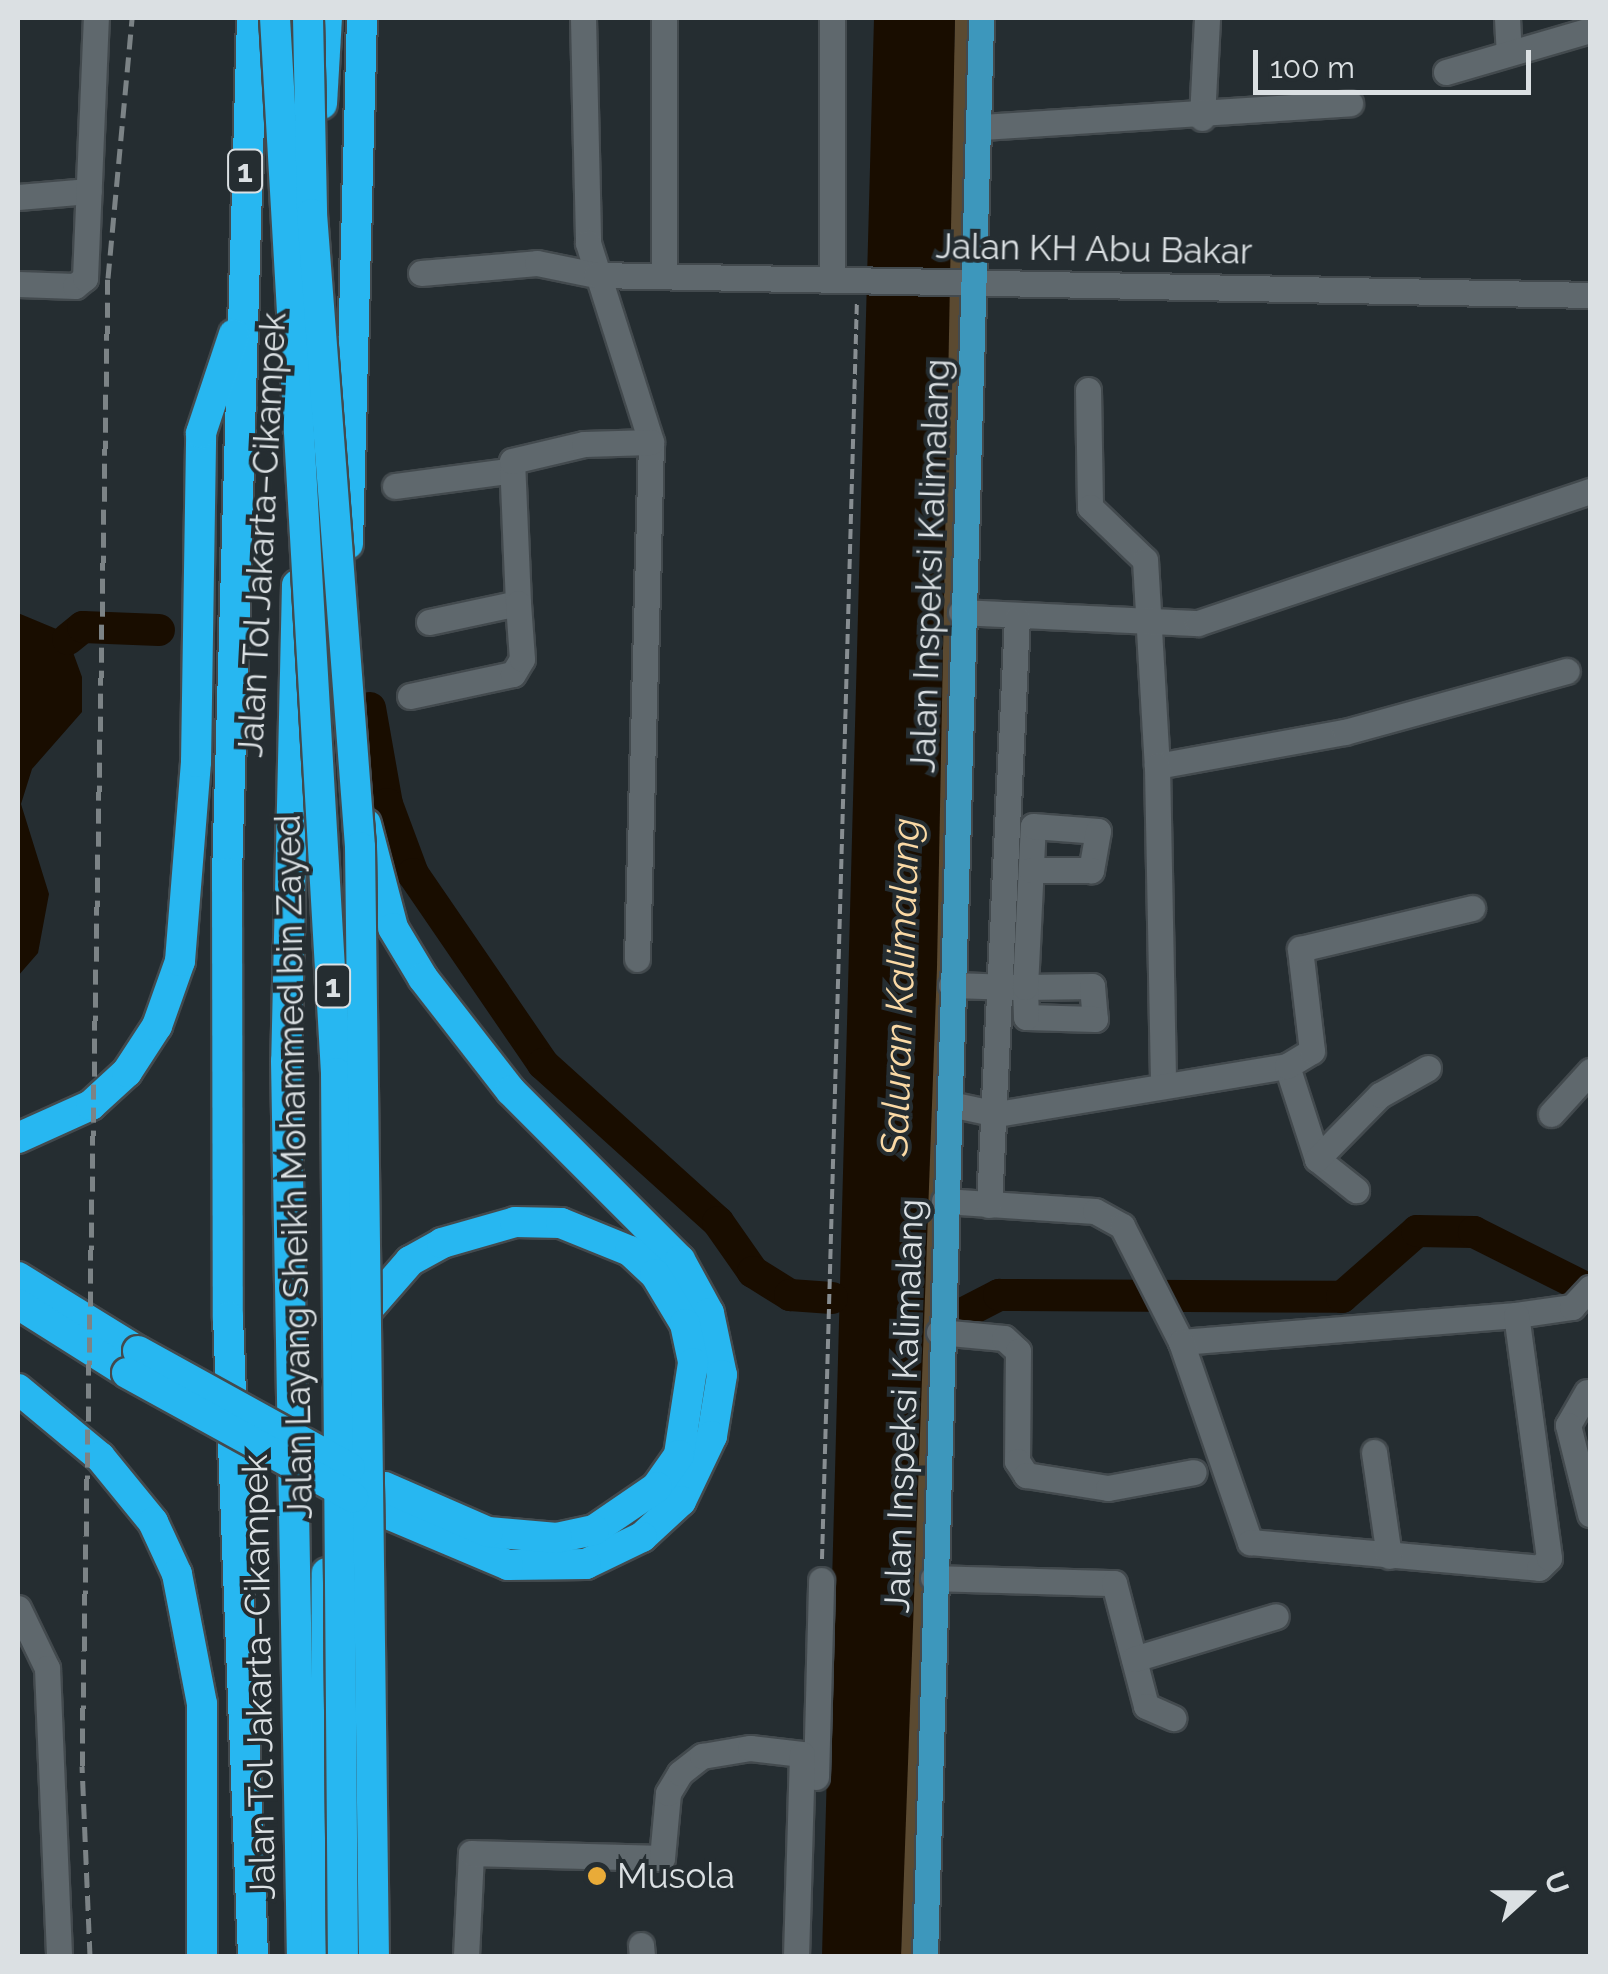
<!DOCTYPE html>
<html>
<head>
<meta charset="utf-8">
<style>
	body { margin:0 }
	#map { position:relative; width:1608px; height:1974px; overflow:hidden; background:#252d31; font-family:Raleway,sans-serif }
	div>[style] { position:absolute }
	.green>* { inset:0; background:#5b4a31 }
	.water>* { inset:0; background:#190d00 }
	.river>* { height:32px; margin:-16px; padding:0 16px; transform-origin:16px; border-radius:16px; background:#190d00 }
	.path>* { height:4px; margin-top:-2px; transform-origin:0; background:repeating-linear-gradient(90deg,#888e92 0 10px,transparent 0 15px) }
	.roads { filter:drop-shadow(2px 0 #434a4e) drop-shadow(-2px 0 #434a4e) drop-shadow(0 2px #434a4e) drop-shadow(0 -2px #434a4e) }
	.minor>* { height:25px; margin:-12.5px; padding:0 12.5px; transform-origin:12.5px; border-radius:12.5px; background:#5f686d }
	.major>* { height:25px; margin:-12.5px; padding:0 12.5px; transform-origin:12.5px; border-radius:12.5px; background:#3d97bc }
	.highway>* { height:30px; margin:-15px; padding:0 15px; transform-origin:15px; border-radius:15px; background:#27b7f1 }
	.rail>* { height:5px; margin-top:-2.5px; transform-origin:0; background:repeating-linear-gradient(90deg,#7c8386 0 15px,transparent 0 23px) }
	.bridges { filter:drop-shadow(2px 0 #434a4e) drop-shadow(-2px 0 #434a4e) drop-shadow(0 2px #434a4e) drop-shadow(0 -2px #434a4e) }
	.highway-bridge>* { height:30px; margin:-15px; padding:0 15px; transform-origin:15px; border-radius:15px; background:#27b7f1 }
	.dots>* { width:28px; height:28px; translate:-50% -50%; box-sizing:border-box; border:5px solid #252d31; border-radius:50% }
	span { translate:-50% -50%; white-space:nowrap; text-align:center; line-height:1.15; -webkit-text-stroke:8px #252d31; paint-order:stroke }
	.shield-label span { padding:2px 8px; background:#252d31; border:2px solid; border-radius:8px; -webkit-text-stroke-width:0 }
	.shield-label { font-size:32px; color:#dbe0e3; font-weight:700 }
	.street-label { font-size:35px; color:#dbe0e3 }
	.poi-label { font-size:35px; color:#dbe0e3 }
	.left { translate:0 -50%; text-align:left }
	.water-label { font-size:38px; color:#fad9a5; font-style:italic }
	.frame { position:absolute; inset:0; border:20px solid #dbe0e3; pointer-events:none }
	.north { position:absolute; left:1478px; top:1844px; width:100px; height:100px; -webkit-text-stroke:8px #252d31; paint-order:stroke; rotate:69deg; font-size:28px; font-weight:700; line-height:40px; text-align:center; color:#dbe0e3 }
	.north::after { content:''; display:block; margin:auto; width:35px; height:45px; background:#dbe0e3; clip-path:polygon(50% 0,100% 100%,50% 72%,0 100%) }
	.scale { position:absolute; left:1253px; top:50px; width:278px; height:45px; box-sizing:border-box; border:5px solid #dbe0e3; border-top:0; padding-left:12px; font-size:30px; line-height:35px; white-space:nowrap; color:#dbe0e3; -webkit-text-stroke:8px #252d31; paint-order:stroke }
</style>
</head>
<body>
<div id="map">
	<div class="green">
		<div style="clip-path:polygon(955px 18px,981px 18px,975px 333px,925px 1956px,901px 1956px)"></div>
	</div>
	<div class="water">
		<div style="clip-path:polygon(874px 18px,955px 18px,937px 967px,901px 1956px,822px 1956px)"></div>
		<div style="clip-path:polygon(18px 613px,66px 633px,82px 677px,82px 712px,32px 769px,21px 804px,49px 894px,38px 953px,18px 976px)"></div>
	</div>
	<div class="river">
		<div style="left:68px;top:639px;width:19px;rotate:-39deg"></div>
		<div style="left:83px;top:627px;width:76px;rotate:2.3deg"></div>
		<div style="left:370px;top:708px;width:97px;rotate:80deg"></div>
		<div style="left:387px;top:804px;width:75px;rotate:69.6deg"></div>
		<div style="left:413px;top:874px;width:230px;rotate:55.6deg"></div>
		<div style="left:543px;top:1064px;width:236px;rotate:42.1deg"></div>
		<div style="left:718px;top:1222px;width:61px;rotate:55deg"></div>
		<div style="left:753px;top:1272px;width:44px;rotate:31.9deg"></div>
		<div style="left:790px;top:1295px;width:42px;rotate:4.1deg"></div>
		<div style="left:962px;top:1314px;width:42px;rotate:-27.2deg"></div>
		<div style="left:999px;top:1295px;width:343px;rotate:0.3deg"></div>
		<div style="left:1342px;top:1297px;width:100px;rotate:-41.3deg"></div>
		<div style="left:1417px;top:1231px;width:57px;rotate:1deg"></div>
		<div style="left:1474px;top:1232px;width:130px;rotate:26.6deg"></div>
	</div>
	<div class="path">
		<div style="left:822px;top:1559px;width:1259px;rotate:-88.41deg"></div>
	</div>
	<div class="roads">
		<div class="minor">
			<div style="left:583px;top:18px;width:225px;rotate:88.7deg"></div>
			<div style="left:588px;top:243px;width:209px;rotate:72.4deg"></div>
			<div style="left:651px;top:442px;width:517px;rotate:91.55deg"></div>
			<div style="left:832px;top:18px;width:256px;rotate:90deg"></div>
			<div style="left:1507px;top:18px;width:34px;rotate:87deg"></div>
			<div style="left:1446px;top:72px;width:150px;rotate:-16.3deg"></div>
			<div style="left:1202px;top:118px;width:100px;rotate:-87.1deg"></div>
			<div style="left:983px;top:127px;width:368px;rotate:-3.7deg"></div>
			<div style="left:18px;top:197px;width:71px;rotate:-4.8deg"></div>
			<div style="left:421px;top:273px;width:116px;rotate:-4.9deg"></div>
			<div style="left:537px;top:263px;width:60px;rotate:11.5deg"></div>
			<div style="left:596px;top:275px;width:994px;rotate:1.15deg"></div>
			<div style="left:664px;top:275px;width:257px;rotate:-90deg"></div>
			<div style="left:18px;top:284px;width:57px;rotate:2deg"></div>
			<div style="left:75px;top:286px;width:13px;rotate:-39deg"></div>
			<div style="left:85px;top:278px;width:260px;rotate:-87.6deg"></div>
			<div style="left:1088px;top:390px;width:117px;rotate:89deg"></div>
			<div style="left:1090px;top:507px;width:76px;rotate:43.9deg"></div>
			<div style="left:1145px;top:560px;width:206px;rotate:86.7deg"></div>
			<div style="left:1157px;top:766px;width:191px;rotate:-10.3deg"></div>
			<div style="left:1345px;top:732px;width:230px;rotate:-15.4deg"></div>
			<div style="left:395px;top:486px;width:113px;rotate:-7.6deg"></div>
			<div style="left:961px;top:612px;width:237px;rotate:2.7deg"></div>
			<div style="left:1198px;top:623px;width:414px;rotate:-18.6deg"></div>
			<div style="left:429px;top:622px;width:91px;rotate:-12.1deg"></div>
			<div style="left:518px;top:603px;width:142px;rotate:-92.4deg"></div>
			<div style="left:512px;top:461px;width:74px;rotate:-13.3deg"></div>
			<div style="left:584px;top:444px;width:67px;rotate:-1.7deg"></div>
			<div style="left:410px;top:696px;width:105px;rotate:-12.1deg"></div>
			<div style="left:513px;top:674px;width:17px;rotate:-59deg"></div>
			<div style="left:522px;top:659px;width:56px;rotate:-94.1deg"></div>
			<div style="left:1157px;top:766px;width:315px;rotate:88.9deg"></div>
			<div style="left:951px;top:985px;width:63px;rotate:1.8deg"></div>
			<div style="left:1014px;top:987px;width:11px"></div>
			<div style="left:1025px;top:987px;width:67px;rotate:-0.9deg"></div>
			<div style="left:1092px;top:986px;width:33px;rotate:85deg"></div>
			<div style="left:1095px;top:1019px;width:69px;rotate:-178.3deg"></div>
			<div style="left:1026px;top:1017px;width:30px;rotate:-92deg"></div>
			<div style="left:1025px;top:987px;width:161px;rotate:-87.2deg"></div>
			<div style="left:1033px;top:826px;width:65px;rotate:4.4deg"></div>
			<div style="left:1098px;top:831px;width:40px;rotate:100deg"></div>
			<div style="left:1091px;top:870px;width:60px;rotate:180deg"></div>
			<div style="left:1287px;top:1066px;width:98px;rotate:72.1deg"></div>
			<div style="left:1317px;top:1159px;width:50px;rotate:38.5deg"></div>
			<div style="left:950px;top:1104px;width:48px;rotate:12deg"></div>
			<div style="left:997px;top:1114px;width:294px;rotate:-9.4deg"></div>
			<div style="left:1287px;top:1066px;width:29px;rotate:-31deg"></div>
			<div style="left:1312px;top:1051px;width:103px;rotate:-96.7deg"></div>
			<div style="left:1300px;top:949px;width:177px;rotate:-13.4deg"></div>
			<div style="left:1551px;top:1114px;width:58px;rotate:-47.8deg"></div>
			<div style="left:1317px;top:1159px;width:90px;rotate:-45.5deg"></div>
			<div style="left:1380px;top:1095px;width:55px;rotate:-29.4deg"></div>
			<div style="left:944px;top:1201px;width:151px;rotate:3.8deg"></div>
			<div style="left:1095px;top:1211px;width:31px;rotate:29deg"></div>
			<div style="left:1122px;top:1226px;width:130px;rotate:63deg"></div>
			<div style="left:1181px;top:1342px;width:336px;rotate:-4.6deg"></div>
			<div style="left:1516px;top:1315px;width:57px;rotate:-8.1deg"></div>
			<div style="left:1572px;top:1307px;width:26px;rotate:-47deg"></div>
			<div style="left:989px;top:1205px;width:588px;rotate:-87.27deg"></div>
			<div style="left:939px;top:1332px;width:65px;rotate:5.3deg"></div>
			<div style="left:1004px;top:1338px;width:19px;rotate:43deg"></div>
			<div style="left:1018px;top:1351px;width:110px;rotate:90.5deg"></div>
			<div style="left:1017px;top:1461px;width:17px;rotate:57deg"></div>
			<div style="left:1026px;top:1475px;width:83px;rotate:9deg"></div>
			<div style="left:1108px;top:1488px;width:87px;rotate:-10.5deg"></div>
			<div style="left:1181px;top:1342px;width:212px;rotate:71deg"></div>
			<div style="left:1250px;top:1542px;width:290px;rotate:5.1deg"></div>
			<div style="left:1539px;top:1568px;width:14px;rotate:-45deg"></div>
			<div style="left:1549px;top:1558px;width:245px;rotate:-97.7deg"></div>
			<div style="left:1587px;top:1392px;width:38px;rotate:120deg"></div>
			<div style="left:1568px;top:1425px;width:92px;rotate:76.1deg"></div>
			<div style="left:1374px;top:1452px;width:105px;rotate:81.8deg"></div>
			<div style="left:933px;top:1578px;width:181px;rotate:1.6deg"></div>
			<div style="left:1114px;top:1583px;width:127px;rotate:75.4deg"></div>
			<div style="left:1146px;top:1706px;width:30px;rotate:24deg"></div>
			<div style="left:18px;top:1608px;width:67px;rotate:64.2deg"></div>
			<div style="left:47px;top:1668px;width:288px;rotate:87.6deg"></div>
			<div style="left:1134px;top:1659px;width:148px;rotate:-16.8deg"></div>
			<div style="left:816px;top:1777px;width:197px;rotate:-88.5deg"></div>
			<div style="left:641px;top:1945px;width:11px;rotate:85deg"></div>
			<div style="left:466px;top:1956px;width:103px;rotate:-87.2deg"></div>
			<div style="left:471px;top:1853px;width:191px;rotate:1.5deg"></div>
			<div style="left:662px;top:1858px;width:65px;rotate:-84.7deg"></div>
			<div style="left:668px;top:1793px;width:23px;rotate:-59deg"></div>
			<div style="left:680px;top:1773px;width:28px;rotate:-38deg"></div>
			<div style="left:702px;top:1756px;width:49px;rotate:-9.5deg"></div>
			<div style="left:750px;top:1748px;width:52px;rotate:6.6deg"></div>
			<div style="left:802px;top:1754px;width:202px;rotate:91.7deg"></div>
		</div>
		<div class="major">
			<div style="left:925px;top:1956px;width:1939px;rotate:-88.34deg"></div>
		</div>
		<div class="highway">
			<div style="left:252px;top:18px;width:855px;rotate:91.67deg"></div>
			<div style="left:227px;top:873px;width:444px;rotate:89.9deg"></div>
			<div style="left:228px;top:1317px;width:639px;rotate:87.76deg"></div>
			<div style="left:322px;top:104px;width:86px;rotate:-86.7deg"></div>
			<div style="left:348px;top:544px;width:526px;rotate:-88.48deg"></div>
			<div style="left:297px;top:585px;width:476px;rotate:91.3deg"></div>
			<div style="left:286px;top:1061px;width:895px;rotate:88.98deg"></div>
			<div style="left:366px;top:824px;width:107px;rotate:75.4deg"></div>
			<div style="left:393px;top:928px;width:58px;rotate:59deg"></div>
			<div style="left:423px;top:978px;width:143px;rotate:52.1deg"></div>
			<div style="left:511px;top:1091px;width:239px;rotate:45deg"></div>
			<div style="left:680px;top:1260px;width:60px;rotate:61.3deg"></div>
			<div style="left:709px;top:1313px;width:63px;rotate:78.2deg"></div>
			<div style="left:722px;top:1375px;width:62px;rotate:99.3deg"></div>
			<div style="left:712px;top:1436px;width:72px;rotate:115.5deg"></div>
			<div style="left:681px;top:1501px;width:53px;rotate:137.3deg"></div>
			<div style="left:642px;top:1537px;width:62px;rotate:154.3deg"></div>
			<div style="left:586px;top:1564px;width:78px;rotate:179.3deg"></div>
			<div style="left:508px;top:1565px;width:147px;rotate:-157.1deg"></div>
			<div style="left:18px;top:1138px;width:80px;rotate:-24.3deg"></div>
			<div style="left:91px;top:1105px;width:49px;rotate:-42.5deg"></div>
			<div style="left:127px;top:1072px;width:55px;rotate:-56.9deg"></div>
			<div style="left:157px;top:1026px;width:69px;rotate:-70.5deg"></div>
			<div style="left:180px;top:961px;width:200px;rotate:-85.4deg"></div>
			<div style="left:196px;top:762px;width:329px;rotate:-89.1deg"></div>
			<div style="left:201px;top:433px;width:104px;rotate:-71.6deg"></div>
			<div style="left:18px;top:1277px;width:141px;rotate:31.7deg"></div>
			<div style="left:18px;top:1304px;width:129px;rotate:32.3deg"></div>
			<div style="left:357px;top:1322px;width:81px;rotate:-49deg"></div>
			<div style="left:410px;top:1261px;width:37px;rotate:-29deg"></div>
			<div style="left:442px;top:1243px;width:76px;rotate:-16deg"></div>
			<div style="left:515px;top:1222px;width:46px;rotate:1.2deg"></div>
			<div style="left:561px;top:1223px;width:74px;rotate:22.1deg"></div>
			<div style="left:630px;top:1251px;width:34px;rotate:43deg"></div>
			<div style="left:655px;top:1274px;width:58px;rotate:59deg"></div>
			<div style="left:685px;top:1324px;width:40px;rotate:78deg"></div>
			<div style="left:693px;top:1363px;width:93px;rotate:98.7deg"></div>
			<div style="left:679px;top:1455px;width:39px;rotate:125deg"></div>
			<div style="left:657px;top:1487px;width:76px;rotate:145.7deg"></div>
			<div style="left:594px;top:1530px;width:38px;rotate:168deg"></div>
			<div style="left:557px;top:1538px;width:69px;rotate:-175deg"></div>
			<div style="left:488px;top:1532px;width:112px;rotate:-156.4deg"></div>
			<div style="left:18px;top:1389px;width:107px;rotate:39.7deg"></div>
			<div style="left:100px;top:1457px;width:84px;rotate:50.8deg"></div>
			<div style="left:153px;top:1522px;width:57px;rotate:65.2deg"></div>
			<div style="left:177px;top:1574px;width:132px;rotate:79.1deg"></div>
			<div style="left:202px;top:1704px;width:252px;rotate:90deg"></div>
			<div style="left:326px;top:1956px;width:383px;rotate:-89.9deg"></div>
		</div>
	</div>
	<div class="rail">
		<div style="left:90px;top:1956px;width:190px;rotate:-92.4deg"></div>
		<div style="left:82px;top:1766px;width:1488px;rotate:-89deg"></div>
		<div style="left:108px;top:278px;width:261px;rotate:-84.7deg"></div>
	</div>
	<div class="bridges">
		<div class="highway-bridge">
			<div style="left:275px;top:18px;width:1057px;rotate:86.69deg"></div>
			<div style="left:336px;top:1073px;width:883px;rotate:89.55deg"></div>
			<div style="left:308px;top:18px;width:196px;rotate:88.8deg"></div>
			<div style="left:312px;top:214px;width:635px;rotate:85.66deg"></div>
			<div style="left:360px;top:847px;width:1109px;rotate:89.28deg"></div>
			<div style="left:138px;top:1351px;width:242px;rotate:28.9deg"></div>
			<div style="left:127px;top:1373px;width:258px;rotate:28.8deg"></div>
		</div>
	</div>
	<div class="dots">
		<div style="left:597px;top:1876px;background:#e9ab38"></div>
	</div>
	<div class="shield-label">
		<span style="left:245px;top:171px">1</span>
		<span style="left:333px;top:986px">1</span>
	</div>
	<div class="street-label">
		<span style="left:1094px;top:249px;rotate:1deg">Jalan KH Abu Bakar</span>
		<span style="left:262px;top:535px;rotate:-87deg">Jalan Tol Jakarta–Cikampek</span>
		<span style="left:930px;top:566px;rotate:-88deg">Jalan Inspeksi Kalimalang</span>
		<span style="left:294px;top:1167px;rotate:-91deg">Jalan Layang Sheikh Mohammed bin Zayed</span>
		<span style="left:904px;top:1406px;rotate:-88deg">Jalan Inspeksi Kalimalang</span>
		<span style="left:259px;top:1677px;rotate:-91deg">Jalan Tol Jakarta–Cikampek</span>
	</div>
	<div class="poi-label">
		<span class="left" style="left:617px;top:1876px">Musola</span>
	</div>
	<div class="water-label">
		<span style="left:900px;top:987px;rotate:-88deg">Saluran Kalimalang</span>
	</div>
	<div class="frame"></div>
	<div class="north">U</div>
	<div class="scale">100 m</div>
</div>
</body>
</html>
